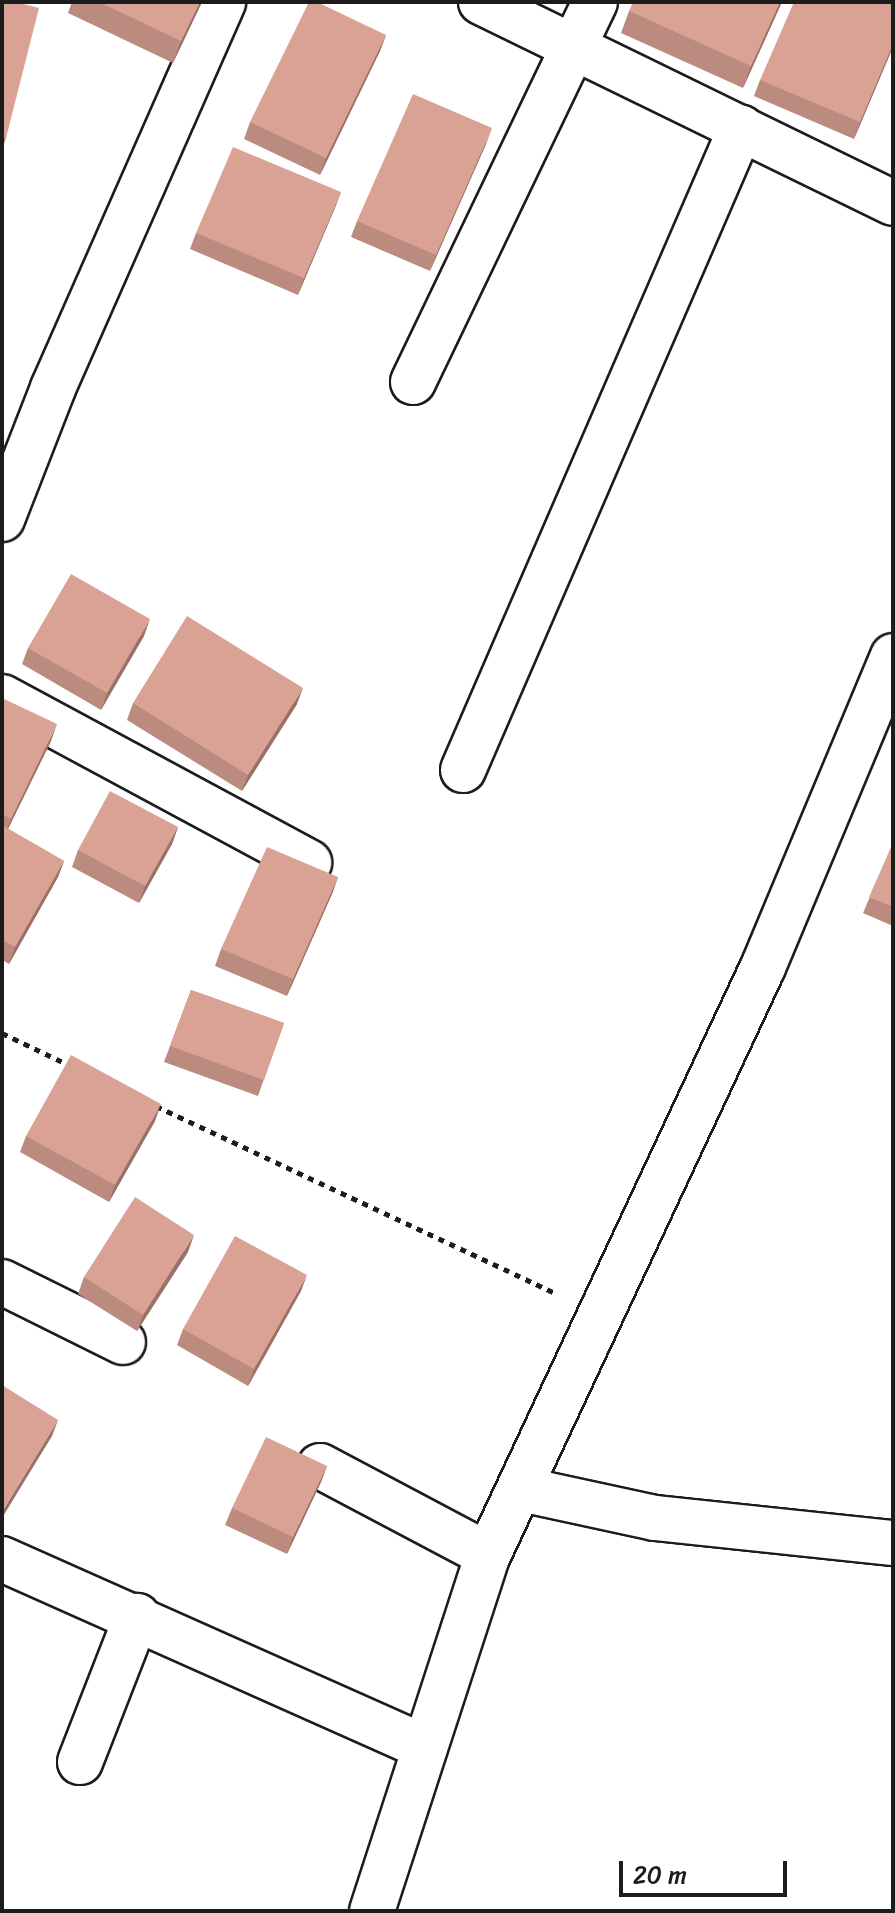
<!DOCTYPE html>
<html>
<head>
<meta charset="utf-8">
<style>
	body { margin:0 }
	#map { position:relative; width:895px; height:1913px; overflow:hidden; background:#fff; font-family:Sriracha,sans-serif }
	div>[style] { position:absolute }
	.path>* { height:5px; margin-top:-2.5px; transform-origin:0; background:repeating-linear-gradient(90deg,#1c1c1c 0 6px,transparent 0 12px) }
	.roads { filter:drop-shadow(2px 0 #1c1c1c) drop-shadow(-2px 0 #1c1c1c) drop-shadow(0 2px #1c1c1c) drop-shadow(0 -2px #1c1c1c) }
	.minor>* { height:44px; margin:-22px; padding:0 22px; transform-origin:22px; border-radius:22px; background:#fff }
	.wall>* { inset:0; background:#bb8b7f }
	.shaded-wall>* { inset:0; background:#997168 }
	.building>* { inset:0; background:#daa294 }
	span { translate:-50% -50%; white-space:nowrap; text-align:center; line-height:1.15; -webkit-text-stroke:6px #fff; paint-order:stroke }
	.frame { position:absolute; inset:0; border:4px solid #1c1c1c; pointer-events:none }
	.scale { position:absolute; left:619px; top:1861px; width:168px; height:36px; box-sizing:border-box; border:4px solid #1c1c1c; border-top:0; padding-left:10px; font-size:24px; line-height:28px; white-space:nowrap; color:#1c1c1c; -webkit-text-stroke:6px #fff; paint-order:stroke }
</style>
</head>
<body>
<div id="map">
	<div class="path">
		<div style="left:2px;top:1033px;width:76px;rotate:25.6deg"></div>
		<div style="left:156px;top:1106px;width:443px;rotate:25.1deg"></div>
	</div>
	<div class="roads">
		<div class="minor">
			<div style="left:481px;top:2px;width:458px;rotate:26deg"></div>
			<div style="left:413px;top:382px;width:421px;rotate:-64.4deg"></div>
			<div style="left:2px;top:519px;width:141px;rotate:-68.7deg"></div>
			<div style="left:53px;top:388px;width:422px;rotate:-66.2deg"></div>
			<div style="left:2px;top:697px;width:349px;rotate:28.3deg"></div>
			<div style="left:463px;top:770px;width:700px;rotate:-66.59deg"></div>
			<div style="left:2px;top:1282px;width:135px;rotate:26.4deg"></div>
			<div style="left:320px;top:1466px;width:190px;rotate:27.9deg"></div>
			<div style="left:521px;top:1489px;width:137px;rotate:12.2deg"></div>
			<div style="left:655px;top:1518px;width:239px;rotate:6deg"></div>
			<div style="left:2px;top:1559px;width:463px;rotate:24deg"></div>
			<div style="left:80px;top:1762px;width:157px;rotate:-68.7deg"></div>
			<div style="left:372px;top:1911px;width:374px;rotate:-72deg"></div>
			<div style="left:488px;top:1555px;width:649px;rotate:-64.94deg"></div>
			<div style="left:763px;top:967px;width:337px;rotate:-67.3deg"></div>
		</div>
	</div>
	<div class="wall">
		<div style="clip-path:polygon(2px 2px,6px 138px,2px 150px)"></div>
		<div style="clip-path:polygon(72px 2px,202px 2px,173px 63px,68px 13px)"></div>
		<div style="clip-path:polygon(782px 2px,743px 88px,621px 33px,629px 11px)"></div>
		<div style="clip-path:polygon(386px 35px,380px 51px,320px 175px,244px 139px,250px 122px)"></div>
		<div style="clip-path:polygon(893px 47px,854px 139px,754px 96px,760px 80px)"></div>
		<div style="clip-path:polygon(486px 144px,430px 271px,351px 237px,357px 221px)"></div>
		<div style="clip-path:polygon(341px 192px,298px 295px,190px 249px,196px 233px)"></div>
		<div style="clip-path:polygon(144px 636px,101px 710px,22px 664px,28px 648px)"></div>
		<div style="clip-path:polygon(2px 698px,51px 741px,8px 829px,64px 861px,58px 877px,9px 964px,2px 960px)"></div>
		<div style="clip-path:polygon(133px 703px,297px 704px,242px 791px,127px 720px)"></div>
		<div style="clip-path:polygon(178px 827px,172px 844px,139px 903px,72px 867px,78px 850px)"></div>
		<div style="clip-path:polygon(893px 843px,893px 926px,863px 913px)"></div>
		<div style="clip-path:polygon(338px 877px,332px 894px,287px 996px,215px 966px,221px 949px)"></div>
		<div style="clip-path:polygon(191px 990px,284px 1023px,258px 1096px,164px 1062px)"></div>
		<div style="clip-path:polygon(155px 1121px,109px 1202px,20px 1152px,26px 1136px)"></div>
		<div style="clip-path:polygon(188px 1252px,137px 1331px,78px 1294px,84px 1277px)"></div>
		<div style="clip-path:polygon(301px 1291px,248px 1386px,177px 1345px,183px 1329px)"></div>
		<div style="clip-path:polygon(327px 1466px,321px 1482px,287px 1554px,225px 1525px,232px 1508px)"></div>
	</div>
	<div class="shaded-wall">
		<div style="clip-path:polygon(200px 2px,202px 2px,173px 63px,181px 41px)"></div>
		<div style="clip-path:polygon(780px 2px,782px 2px,743px 88px,751px 66px)"></div>
		<div style="clip-path:polygon(386px 35px,380px 51px,320px 175px,326px 158px)"></div>
		<div style="clip-path:polygon(893px 44px,893px 47px,854px 139px,860px 122px)"></div>
		<div style="clip-path:polygon(492px 128px,486px 144px,430px 271px,436px 255px)"></div>
		<div style="clip-path:polygon(341px 192px,335px 208px,298px 295px,304px 278px)"></div>
		<div style="clip-path:polygon(150px 619px,144px 636px,101px 710px,107px 693px)"></div>
		<div style="clip-path:polygon(303px 688px,297px 704px,242px 791px,248px 775px)"></div>
		<div style="clip-path:polygon(57px 724px,51px 741px,5px 835px,11px 819px)"></div>
		<div style="clip-path:polygon(178px 827px,172px 844px,139px 903px,145px 886px)"></div>
		<div style="clip-path:polygon(64px 861px,58px 877px,9px 964px,15px 947px)"></div>
		<div style="clip-path:polygon(338px 877px,332px 894px,287px 996px,293px 979px)"></div>
		<div style="clip-path:polygon(161px 1104px,155px 1121px,109px 1202px,115px 1185px)"></div>
		<div style="clip-path:polygon(194px 1235px,188px 1252px,137px 1331px,143px 1315px)"></div>
		<div style="clip-path:polygon(307px 1275px,301px 1291px,248px 1386px,254px 1369px)"></div>
		<div style="clip-path:polygon(58px 1420px,52px 1436px,2px 1518px,2px 1512px)"></div>
		<div style="clip-path:polygon(327px 1466px,321px 1482px,287px 1554px,293px 1537px)"></div>
	</div>
	<div class="building">
		<div style="clip-path:polygon(2px 2px,16px 2px,39px 8px,6px 138px,2px 137px)"></div>
		<div style="clip-path:polygon(99px 2px,200px 2px,181px 41px)"></div>
		<div style="clip-path:polygon(309px 2px,317px 2px,386px 35px,326px 158px,250px 122px)"></div>
		<div style="clip-path:polygon(633px 2px,780px 2px,751px 66px,629px 11px)"></div>
		<div style="clip-path:polygon(794px 2px,888px 2px,893px 4px,893px 44px,860px 122px,760px 80px)"></div>
		<div style="clip-path:polygon(413px 94px,492px 128px,436px 255px,357px 221px)"></div>
		<div style="clip-path:polygon(233px 147px,341px 192px,304px 278px,196px 233px)"></div>
		<div style="clip-path:polygon(71px 574px,150px 619px,107px 693px,28px 648px)"></div>
		<div style="clip-path:polygon(187px 616px,303px 688px,248px 775px,133px 703px)"></div>
		<div style="clip-path:polygon(2px 698px,57px 724px,11px 819px,2px 814px)"></div>
		<div style="clip-path:polygon(110px 791px,178px 827px,145px 886px,78px 850px)"></div>
		<div style="clip-path:polygon(2px 825px,64px 861px,15px 947px,2px 940px)"></div>
		<div style="clip-path:polygon(893px 843px,893px 907px,869px 897px)"></div>
		<div style="clip-path:polygon(267px 847px,338px 877px,293px 979px,221px 949px)"></div>
		<div style="clip-path:polygon(191px 990px,284px 1023px,264px 1080px,170px 1046px)"></div>
		<div style="clip-path:polygon(71px 1055px,161px 1104px,115px 1185px,26px 1136px)"></div>
		<div style="clip-path:polygon(135px 1197px,194px 1235px,143px 1315px,84px 1277px)"></div>
		<div style="clip-path:polygon(235px 1236px,307px 1275px,254px 1369px,183px 1329px)"></div>
		<div style="clip-path:polygon(2px 1385px,58px 1420px,2px 1512px)"></div>
		<div style="clip-path:polygon(266px 1437px,327px 1466px,293px 1537px,232px 1508px)"></div>
	</div>
	<div class="frame"></div>
	<div class="scale">20 m</div>
</div>
</body>
</html>
